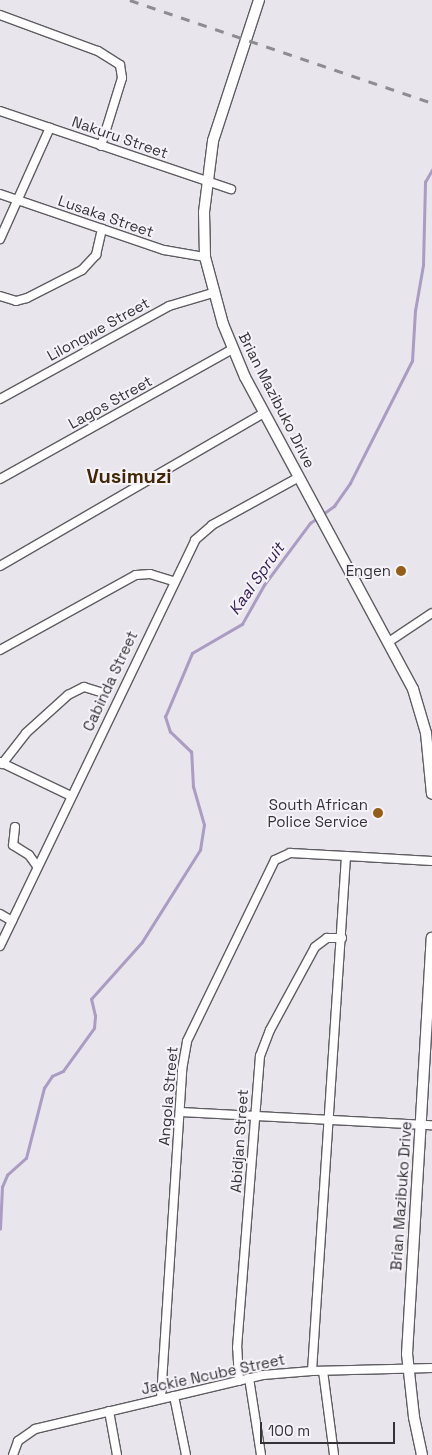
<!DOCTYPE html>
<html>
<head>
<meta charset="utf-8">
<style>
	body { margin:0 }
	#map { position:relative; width:432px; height:1455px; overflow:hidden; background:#e8e6ec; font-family:"Space Grotesk",sans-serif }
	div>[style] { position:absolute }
	.stream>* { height:2.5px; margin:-1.25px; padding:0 1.25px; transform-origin:1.25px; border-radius:1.25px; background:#aa9cc3 }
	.roads { filter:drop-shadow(1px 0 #5f5d62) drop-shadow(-1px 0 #5f5d62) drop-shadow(0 1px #5f5d62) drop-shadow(0 -1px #5f5d62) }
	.minor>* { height:8px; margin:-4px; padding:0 4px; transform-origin:4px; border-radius:4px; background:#fff }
	.tertiary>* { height:10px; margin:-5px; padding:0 5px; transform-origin:5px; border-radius:5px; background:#fff }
	.rail>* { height:2.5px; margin-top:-1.25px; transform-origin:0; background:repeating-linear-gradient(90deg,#8d8c90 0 9px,transparent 0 18px) }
	.dots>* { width:14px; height:14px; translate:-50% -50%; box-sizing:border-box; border:2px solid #f5f3f9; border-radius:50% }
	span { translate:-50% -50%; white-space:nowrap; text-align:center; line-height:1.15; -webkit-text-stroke:4px #f5f3f9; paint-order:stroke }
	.street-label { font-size:15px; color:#343335 }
	.poi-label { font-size:15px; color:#343335 }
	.right { translate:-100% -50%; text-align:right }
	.water-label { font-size:16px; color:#362051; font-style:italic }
	.district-label { font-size:20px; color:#422706; font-weight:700 }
	.scale { position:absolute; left:260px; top:1422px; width:135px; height:22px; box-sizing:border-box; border:2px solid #343335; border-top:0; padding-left:6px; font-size:15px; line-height:18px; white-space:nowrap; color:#343335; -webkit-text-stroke:4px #f5f3f9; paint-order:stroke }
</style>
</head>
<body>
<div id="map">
	<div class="stream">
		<div style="left:323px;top:514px;width:14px;rotate:-36deg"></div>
		<div style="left:334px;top:506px;width:28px;rotate:-55deg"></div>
		<div style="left:350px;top:483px;width:137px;rotate:-63.1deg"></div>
		<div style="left:412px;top:361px;width:50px;rotate:-86.6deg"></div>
		<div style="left:415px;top:311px;width:47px;rotate:-80.1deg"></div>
		<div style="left:423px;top:265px;width:83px;rotate:-88.6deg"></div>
		<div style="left:425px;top:182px;width:14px;rotate:-60deg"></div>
		<div style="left:0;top:1229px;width:42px;rotate:-87.3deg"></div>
		<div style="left:2px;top:1187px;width:13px;rotate:-67deg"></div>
		<div style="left:7px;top:1175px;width:25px;rotate:-42deg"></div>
		<div style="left:26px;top:1158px;width:72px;rotate:-75.6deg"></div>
		<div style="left:44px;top:1088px;width:14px;rotate:-56deg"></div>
		<div style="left:52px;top:1076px;width:12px;rotate:-24deg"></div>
		<div style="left:63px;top:1071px;width:53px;rotate:-54.2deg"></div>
		<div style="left:94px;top:1028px;width:12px;rotate:-85deg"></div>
		<div style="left:95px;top:1016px;width:17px;rotate:-103deg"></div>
		<div style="left:91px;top:999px;width:76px;rotate:-48.2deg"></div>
		<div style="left:142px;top:942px;width:109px;rotate:-57.8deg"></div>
		<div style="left:200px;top:850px;width:25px;rotate:-81deg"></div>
		<div style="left:204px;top:825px;width:40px;rotate:-106deg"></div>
		<div style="left:193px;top:787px;width:35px;rotate:-93deg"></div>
		<div style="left:191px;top:752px;width:29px;rotate:-136deg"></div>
		<div style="left:170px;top:732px;width:16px;rotate:-108deg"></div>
		<div style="left:165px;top:717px;width:69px;rotate:-67.1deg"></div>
		<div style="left:192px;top:653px;width:58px;rotate:-30.1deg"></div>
		<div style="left:242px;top:624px;width:45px;rotate:-60.6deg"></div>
		<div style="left:264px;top:585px;width:77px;rotate:-53.4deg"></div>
		<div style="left:310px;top:523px;width:11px;rotate:-34deg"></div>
	</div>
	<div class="roads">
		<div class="minor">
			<div style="left:0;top:15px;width:104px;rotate:20.2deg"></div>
			<div style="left:98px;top:51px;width:26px;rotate:32deg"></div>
			<div style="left:120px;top:65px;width:13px;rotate:81deg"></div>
			<div style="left:122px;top:78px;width:71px;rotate:107.2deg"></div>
			<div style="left:0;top:111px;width:244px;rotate:18.7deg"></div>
			<div style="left:0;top:194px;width:173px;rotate:18.9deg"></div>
			<div style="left:164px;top:250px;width:42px;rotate:9.7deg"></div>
			<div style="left:0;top:239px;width:122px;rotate:-65.8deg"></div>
			<div style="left:0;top:296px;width:17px;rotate:17deg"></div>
			<div style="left:16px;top:301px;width:11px;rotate:-15deg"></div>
			<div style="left:27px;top:298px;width:62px;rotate:-27deg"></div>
			<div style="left:82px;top:270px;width:21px;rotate:-47deg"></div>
			<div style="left:96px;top:255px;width:27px;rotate:-77deg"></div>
			<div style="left:0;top:399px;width:193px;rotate:-28.8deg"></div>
			<div style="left:169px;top:306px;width:46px;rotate:-16.5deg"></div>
			<div style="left:0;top:479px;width:267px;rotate:-29.2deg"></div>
			<div style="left:0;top:566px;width:305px;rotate:-30.1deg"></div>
			<div style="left:390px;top:641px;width:50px;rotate:-33.7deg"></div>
			<div style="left:0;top:650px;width:155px;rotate:-28.9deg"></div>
			<div style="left:136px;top:575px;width:14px;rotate:-4deg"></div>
			<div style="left:150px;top:574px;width:24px;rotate:17deg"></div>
			<div style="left:0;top:762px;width:79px;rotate:25.6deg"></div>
			<div style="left:2px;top:764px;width:39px;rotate:-52deg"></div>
			<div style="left:26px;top:733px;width:57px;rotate:-42.1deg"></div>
			<div style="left:68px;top:695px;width:18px;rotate:-27deg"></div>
			<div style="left:84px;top:687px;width:17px;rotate:17deg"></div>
			<div style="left:15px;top:827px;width:18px;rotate:96deg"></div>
			<div style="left:13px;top:845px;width:19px;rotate:32deg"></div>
			<div style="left:29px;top:855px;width:14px;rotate:54deg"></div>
			<div style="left:0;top:914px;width:14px;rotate:30deg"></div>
			<div style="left:0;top:946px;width:450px;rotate:-64.3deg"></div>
			<div style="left:195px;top:540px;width:23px;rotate:-41deg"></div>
			<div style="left:212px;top:525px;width:99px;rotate:-28.9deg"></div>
			<div style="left:180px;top:1112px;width:252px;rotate:3deg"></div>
			<div style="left:312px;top:1371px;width:516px;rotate:-86.22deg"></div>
			<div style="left:346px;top:856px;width:86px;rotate:3.3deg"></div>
			<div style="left:323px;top:1371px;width:85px;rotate:82.5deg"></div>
			<div style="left:249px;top:1378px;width:78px;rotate:81.1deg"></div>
			<div style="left:239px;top:1381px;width:33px;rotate:-93deg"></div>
			<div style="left:237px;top:1348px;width:293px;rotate:-85.5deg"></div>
			<div style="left:260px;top:1056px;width:28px;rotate:-69deg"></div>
			<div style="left:270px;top:1030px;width:94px;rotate:-61.5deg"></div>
			<div style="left:315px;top:947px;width:15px;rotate:-37deg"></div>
			<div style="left:327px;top:938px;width:15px"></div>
			<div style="left:174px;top:1396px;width:60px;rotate:78.5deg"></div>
			<div style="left:161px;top:1398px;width:329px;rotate:-86.3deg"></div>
			<div style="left:182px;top:1070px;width:29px;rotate:-80deg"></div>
			<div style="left:187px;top:1041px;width:201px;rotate:-64.1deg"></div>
			<div style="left:275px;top:860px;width:17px;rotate:-25deg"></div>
			<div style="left:290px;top:853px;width:56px;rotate:3.1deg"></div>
			<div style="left:109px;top:1411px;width:45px;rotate:79.7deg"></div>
			<div style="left:13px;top:1455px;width:15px;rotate:-70deg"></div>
			<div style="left:18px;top:1441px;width:21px;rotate:-35deg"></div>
			<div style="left:35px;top:1429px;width:234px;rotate:-13.3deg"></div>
			<div style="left:263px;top:1375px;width:49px;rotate:-4.7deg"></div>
			<div style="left:312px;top:1371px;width:120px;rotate:-1.4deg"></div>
		</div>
		<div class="tertiary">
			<div style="left:259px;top:0;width:148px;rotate:108.1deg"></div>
			<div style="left:213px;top:141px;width:72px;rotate:97.2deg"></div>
			<div style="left:204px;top:212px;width:45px;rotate:88.7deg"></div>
			<div style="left:205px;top:257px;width:69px;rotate:75deg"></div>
			<div style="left:223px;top:324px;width:57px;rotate:67.5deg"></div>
			<div style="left:245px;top:377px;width:354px;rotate:61.7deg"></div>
			<div style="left:413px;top:689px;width:46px;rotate:73.5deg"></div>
			<div style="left:426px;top:733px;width:61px;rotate:84.4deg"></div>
			<div style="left:422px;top:1455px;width:39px;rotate:-102deg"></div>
			<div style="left:414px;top:1417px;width:63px;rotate:-96.3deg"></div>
			<div style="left:407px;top:1354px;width:417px;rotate:-86.6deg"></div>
		</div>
	</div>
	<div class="rail">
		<div style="left:130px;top:0;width:319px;rotate:18.8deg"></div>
	</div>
	<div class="dots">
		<div style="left:401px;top:571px;background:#955e17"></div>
		<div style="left:378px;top:813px;background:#955e17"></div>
	</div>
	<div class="street-label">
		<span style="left:120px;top:137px;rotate:19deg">Nakuru Street</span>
		<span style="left:106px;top:216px;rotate:19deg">Lusaka Street</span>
		<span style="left:98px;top:329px;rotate:-29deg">Lilongwe Street</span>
		<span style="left:277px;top:400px;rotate:63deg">Brian Mazibuko Drive</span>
		<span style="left:110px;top:402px;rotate:-29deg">Lagos Street</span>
		<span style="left:110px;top:681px;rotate:-65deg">Cabinda Street</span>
		<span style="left:168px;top:1096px;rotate:-85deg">Angola Street</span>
		<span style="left:239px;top:1141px;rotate:-86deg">Abidjan Street</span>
		<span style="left:401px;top:1196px;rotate:-86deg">Brian Mazibuko Drive</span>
		<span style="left:213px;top:1374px;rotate:-12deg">Jackie Ncube Street</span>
	</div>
	<div class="poi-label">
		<span class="right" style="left:391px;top:571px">Engen</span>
		<span class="right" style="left:368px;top:813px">South African<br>Police Service</span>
	</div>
	<div class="water-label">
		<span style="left:257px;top:579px;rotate:-55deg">Kaal Spruit</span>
	</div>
	<div class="district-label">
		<span style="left:129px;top:476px">Vusimuzi</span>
	</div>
	<div class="scale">100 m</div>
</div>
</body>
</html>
